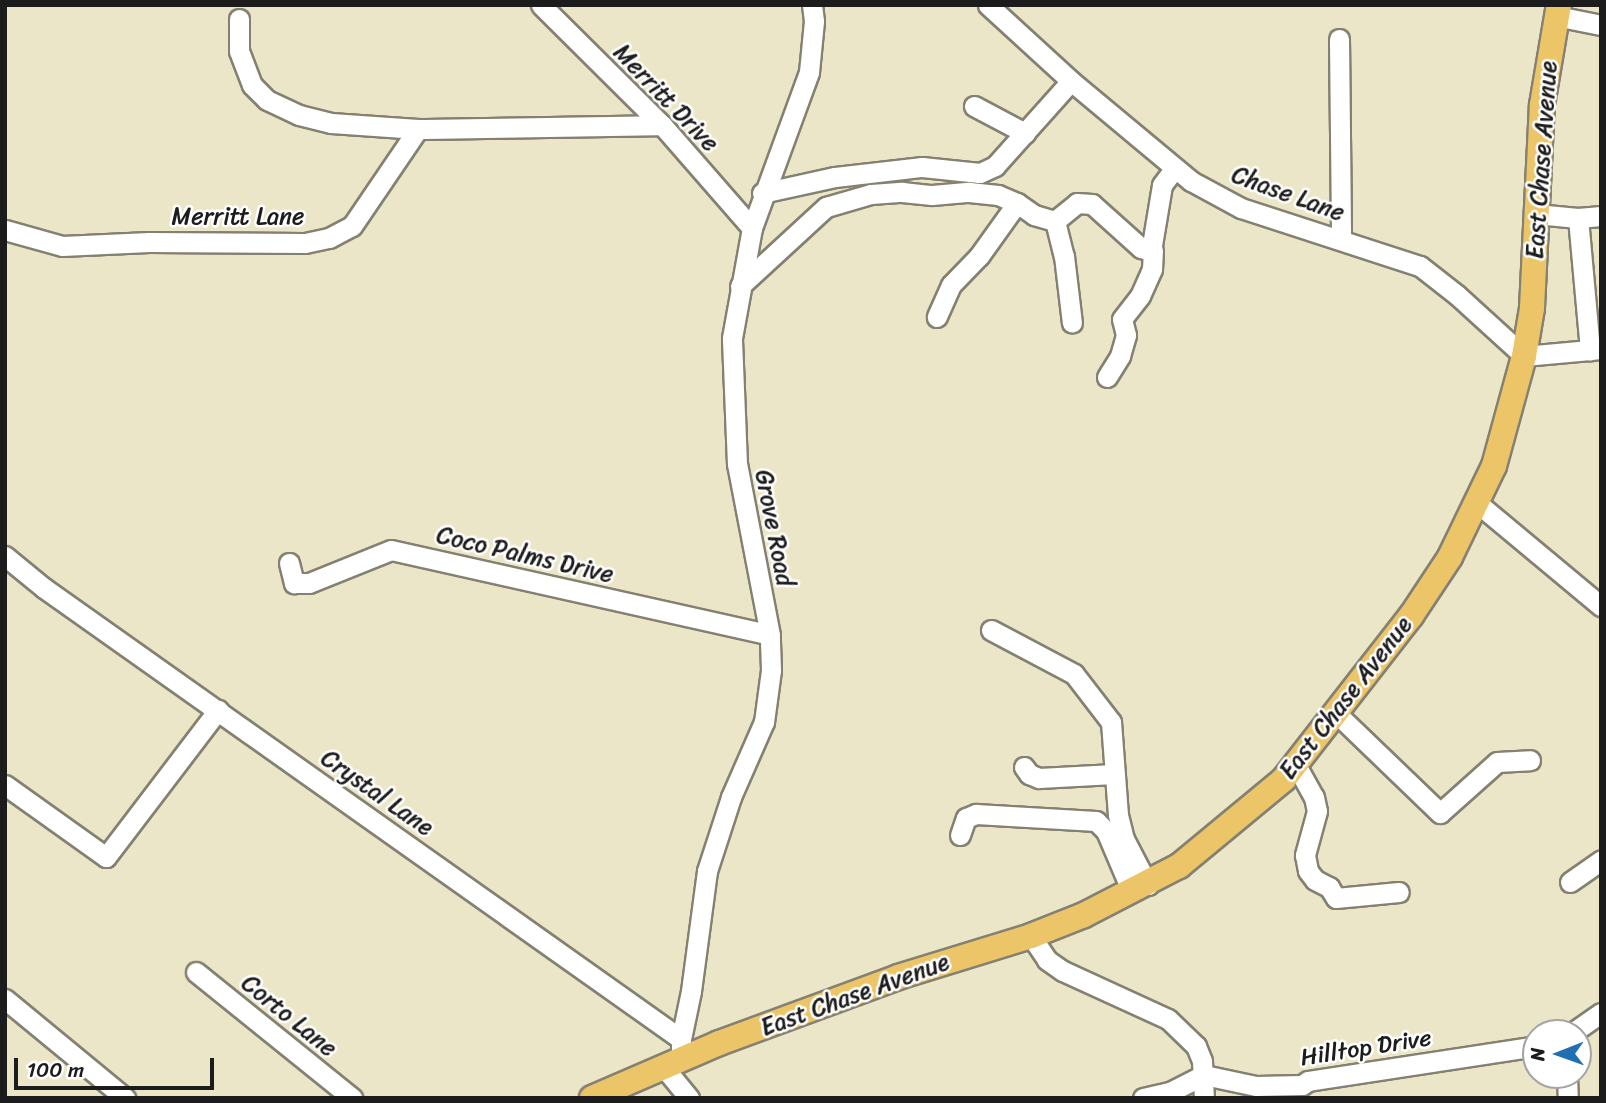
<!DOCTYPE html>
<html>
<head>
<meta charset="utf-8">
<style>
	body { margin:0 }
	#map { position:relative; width:1606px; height:1103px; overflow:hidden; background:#ece6c8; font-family:Sriracha,sans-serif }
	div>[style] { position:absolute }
	.roads { filter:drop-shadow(2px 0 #848172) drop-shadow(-2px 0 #848172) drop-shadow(0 2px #848172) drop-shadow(0 -2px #848172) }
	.minor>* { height:19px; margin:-9.5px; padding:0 9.5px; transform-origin:9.5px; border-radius:9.5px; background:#fff }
	.major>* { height:24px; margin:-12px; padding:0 12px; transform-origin:12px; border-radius:12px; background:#edc569 }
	span { translate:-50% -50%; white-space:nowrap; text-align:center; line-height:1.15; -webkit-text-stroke:5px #fff; paint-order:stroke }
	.street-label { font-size:24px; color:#1c1c1c }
	.frame { position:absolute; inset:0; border:7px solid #1c1c1c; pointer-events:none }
	.north { position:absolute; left:1522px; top:1019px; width:70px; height:70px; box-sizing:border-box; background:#fff; border:2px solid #a4a4a4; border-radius:50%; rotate:269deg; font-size:19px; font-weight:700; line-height:28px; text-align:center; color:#1c1c1c }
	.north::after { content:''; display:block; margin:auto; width:24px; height:32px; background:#1f6fb2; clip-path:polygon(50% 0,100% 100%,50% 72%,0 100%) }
	.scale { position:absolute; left:14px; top:1058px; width:200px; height:32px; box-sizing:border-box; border:4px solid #1c1c1c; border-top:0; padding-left:9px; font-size:21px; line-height:24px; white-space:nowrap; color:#1c1c1c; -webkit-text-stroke:5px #fff; paint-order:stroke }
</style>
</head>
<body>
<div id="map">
	<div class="roads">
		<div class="minor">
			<div style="left:541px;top:5px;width:170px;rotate:44.8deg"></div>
			<div style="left:662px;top:125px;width:137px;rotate:48.9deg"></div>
			<div style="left:988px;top:5px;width:113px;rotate:42.5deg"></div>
			<div style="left:1071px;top:81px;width:156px;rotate:39.8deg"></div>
			<div style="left:1191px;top:181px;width:57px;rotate:28.4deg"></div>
			<div style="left:1241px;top:208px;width:188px;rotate:18deg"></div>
			<div style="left:1420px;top:266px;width:47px;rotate:38.1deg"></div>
			<div style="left:1457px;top:295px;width:91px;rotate:42.3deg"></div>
			<div style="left:1524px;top:356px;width:77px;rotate:-5.2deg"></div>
			<div style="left:1556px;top:16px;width:46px;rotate:11.3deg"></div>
			<div style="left:239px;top:19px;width:32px;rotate:90deg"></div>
			<div style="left:239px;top:51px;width:36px;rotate:69deg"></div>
			<div style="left:252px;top:85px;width:21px;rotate:45deg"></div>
			<div style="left:267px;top:100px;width:35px;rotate:25deg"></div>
			<div style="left:299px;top:115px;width:33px;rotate:14deg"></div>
			<div style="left:331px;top:123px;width:87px;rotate:3.9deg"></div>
			<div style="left:418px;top:129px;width:244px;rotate:-0.9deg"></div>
			<div style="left:1339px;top:39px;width:200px;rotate:89.4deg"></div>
			<div style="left:974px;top:106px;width:58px;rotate:27.9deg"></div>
			<div style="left:762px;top:193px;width:75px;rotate:-12.4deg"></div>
			<div style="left:835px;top:177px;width:88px;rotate:-6.6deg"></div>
			<div style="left:922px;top:167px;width:58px;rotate:5.9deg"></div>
			<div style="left:980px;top:173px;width:17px;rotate:-25deg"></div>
			<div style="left:995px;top:166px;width:114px;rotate:-48.2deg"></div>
			<div style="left:1017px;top:203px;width:21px;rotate:35deg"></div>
			<div style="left:1034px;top:215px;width:22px;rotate:16deg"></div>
			<div style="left:1055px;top:221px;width:28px;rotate:-39deg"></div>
			<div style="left:1077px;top:203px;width:15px;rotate:4deg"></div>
			<div style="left:1092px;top:204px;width:66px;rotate:41.9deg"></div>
			<div style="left:1141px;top:248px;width:10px;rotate:17deg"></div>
			<div style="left:1151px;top:251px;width:67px;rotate:-80.5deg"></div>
			<div style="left:1162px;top:185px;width:20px;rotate:-53deg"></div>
			<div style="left:1536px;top:214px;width:42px;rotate:5.4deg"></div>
			<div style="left:1578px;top:218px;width:23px;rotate:-5deg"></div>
			<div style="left:1578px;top:218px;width:133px;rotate:84.8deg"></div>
			<div style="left:1055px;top:221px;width:36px;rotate:76deg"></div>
			<div style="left:1064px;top:256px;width:67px;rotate:83.2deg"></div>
			<div style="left:5px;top:230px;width:59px;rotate:15.7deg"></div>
			<div style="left:62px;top:246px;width:87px;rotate:-2.6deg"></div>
			<div style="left:149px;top:242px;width:156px;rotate:0.4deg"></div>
			<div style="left:305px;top:243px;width:25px;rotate:-12deg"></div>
			<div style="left:329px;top:238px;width:26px;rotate:-28deg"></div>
			<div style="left:352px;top:226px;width:117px;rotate:-55.8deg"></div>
			<div style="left:740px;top:286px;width:117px;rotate:-42.6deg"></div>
			<div style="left:826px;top:207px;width:47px;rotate:-16.1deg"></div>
			<div style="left:871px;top:194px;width:31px;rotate:-4deg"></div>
			<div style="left:902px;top:192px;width:30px;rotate:6deg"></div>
			<div style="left:932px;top:195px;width:37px;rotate:-5deg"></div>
			<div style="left:969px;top:192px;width:29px;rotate:6deg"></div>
			<div style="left:998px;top:195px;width:21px;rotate:23deg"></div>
			<div style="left:1017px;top:203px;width:65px;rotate:125.6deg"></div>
			<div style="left:979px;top:256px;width:40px;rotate:134deg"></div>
			<div style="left:951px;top:285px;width:35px;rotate:114deg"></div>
			<div style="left:1107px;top:377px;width:25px;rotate:-58deg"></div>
			<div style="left:1120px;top:356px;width:22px;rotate:-74deg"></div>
			<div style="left:1126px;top:335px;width:16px;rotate:-104deg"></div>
			<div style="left:1122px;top:319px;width:29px;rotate:-52deg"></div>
			<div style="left:1140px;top:296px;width:30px;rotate:-66deg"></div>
			<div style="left:1152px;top:269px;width:19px;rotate:-87deg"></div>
			<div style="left:1476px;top:502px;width:163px;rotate:39.8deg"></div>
			<div style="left:5px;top:556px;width:50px;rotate:39.4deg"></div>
			<div style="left:44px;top:588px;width:780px;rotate:35.3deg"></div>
			<div style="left:289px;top:563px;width:21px;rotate:76deg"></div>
			<div style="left:294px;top:583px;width:15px"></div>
			<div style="left:309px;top:583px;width:88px;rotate:-21.9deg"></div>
			<div style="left:391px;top:550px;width:388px;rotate:12.6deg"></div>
			<div style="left:991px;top:630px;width:94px;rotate:27.9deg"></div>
			<div style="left:1074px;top:674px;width:61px;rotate:52.4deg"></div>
			<div style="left:1111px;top:722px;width:93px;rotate:85.7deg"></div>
			<div style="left:1118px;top:815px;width:25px;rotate:76deg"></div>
			<div style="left:1124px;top:839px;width:52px;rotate:62.4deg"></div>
			<div style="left:1337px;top:714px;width:143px;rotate:43.9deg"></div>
			<div style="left:1440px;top:813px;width:76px;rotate:-41.8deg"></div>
			<div style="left:1497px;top:762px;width:33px;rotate:-3deg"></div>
			<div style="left:1296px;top:765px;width:37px;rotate:61deg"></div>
			<div style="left:1314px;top:797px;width:14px;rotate:78deg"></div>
			<div style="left:1317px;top:811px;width:46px;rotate:105.3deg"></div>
			<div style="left:1305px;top:855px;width:16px;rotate:79deg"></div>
			<div style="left:1308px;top:871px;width:11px;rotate:52deg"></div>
			<div style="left:1315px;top:880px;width:16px;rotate:27deg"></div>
			<div style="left:1329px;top:887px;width:13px;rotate:58deg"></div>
			<div style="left:1336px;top:898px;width:63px;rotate:-5.4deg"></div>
			<div style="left:1024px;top:767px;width:9px;rotate:54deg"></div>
			<div style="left:1029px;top:774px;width:11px;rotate:22deg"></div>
			<div style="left:1039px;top:778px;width:75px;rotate:-3.1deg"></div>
			<div style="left:5px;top:785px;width:124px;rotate:35.5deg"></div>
			<div style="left:106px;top:857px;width:185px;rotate:-52.7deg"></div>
			<div style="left:960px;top:835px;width:18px;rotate:-71deg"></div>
			<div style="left:966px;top:818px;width:11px;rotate:-22deg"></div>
			<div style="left:976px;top:814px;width:120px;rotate:3.3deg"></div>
			<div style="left:1096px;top:821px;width:14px;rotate:45deg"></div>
			<div style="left:1106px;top:831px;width:66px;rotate:66.9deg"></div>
			<div style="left:1570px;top:882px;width:38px;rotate:-35deg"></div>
			<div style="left:1031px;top:936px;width:29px;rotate:56deg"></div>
			<div style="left:1047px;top:960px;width:19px;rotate:35deg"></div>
			<div style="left:1063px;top:971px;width:115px;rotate:24.6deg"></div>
			<div style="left:1168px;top:1019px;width:39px;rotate:44deg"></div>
			<div style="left:1196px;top:1046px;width:16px;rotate:68deg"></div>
			<div style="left:1202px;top:1061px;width:37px;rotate:87deg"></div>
			<div style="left:196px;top:972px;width:201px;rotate:38.9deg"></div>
			<div style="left:5px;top:999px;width:156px;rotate:39.5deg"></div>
			<div style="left:1572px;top:1033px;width:35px;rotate:-35deg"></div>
			<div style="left:681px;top:1059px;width:20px;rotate:-90deg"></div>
			<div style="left:681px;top:1039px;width:49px;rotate:-78.2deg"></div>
			<div style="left:691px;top:991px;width:121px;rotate:-82.4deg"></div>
			<div style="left:707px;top:871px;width:78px;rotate:-72deg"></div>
			<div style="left:731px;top:797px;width:82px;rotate:-66.3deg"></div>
			<div style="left:764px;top:722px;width:52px;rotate:-82.3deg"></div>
			<div style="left:771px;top:670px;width:35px;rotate:-92deg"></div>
			<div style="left:770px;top:635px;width:174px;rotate:-100.9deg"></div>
			<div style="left:737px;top:464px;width:126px;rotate:-92.3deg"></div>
			<div style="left:732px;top:338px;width:112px;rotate:-79.7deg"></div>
			<div style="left:752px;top:228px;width:166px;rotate:-69.9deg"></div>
			<div style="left:809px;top:72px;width:51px;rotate:-84.4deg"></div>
			<div style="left:814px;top:21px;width:16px;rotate:-97deg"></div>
			<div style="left:662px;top:1065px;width:43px;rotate:50.7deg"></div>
			<div style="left:1567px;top:1075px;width:23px;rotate:88deg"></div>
			<div style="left:1143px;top:1098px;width:28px;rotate:-13deg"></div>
			<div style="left:1170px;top:1092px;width:38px;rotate:-27deg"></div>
			<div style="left:1204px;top:1075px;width:53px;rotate:11.9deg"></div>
			<div style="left:1256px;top:1086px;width:46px;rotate:-1.2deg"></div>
			<div style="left:1302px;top:1085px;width:7px;rotate:-34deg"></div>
			<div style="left:1308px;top:1081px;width:231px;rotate:-8.7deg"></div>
		</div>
		<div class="major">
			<div style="left:592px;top:1098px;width:138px;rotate:-23.4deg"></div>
			<div style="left:719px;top:1043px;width:191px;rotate:-20.2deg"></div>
			<div style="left:898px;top:977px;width:139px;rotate:-17.1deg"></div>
			<div style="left:1031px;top:936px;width:57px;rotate:-21.6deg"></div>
			<div style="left:1084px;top:915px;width:107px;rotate:-27.3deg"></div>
			<div style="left:1179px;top:866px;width:136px;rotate:-39.6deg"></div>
			<div style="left:1284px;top:779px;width:207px;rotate:-52.1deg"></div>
			<div style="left:1411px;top:616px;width:71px;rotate:-56.5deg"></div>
			<div style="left:1450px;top:557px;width:101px;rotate:-64.2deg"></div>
			<div style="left:1494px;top:466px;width:114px;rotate:-74.7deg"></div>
			<div style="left:1524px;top:356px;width:49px;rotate:-80.5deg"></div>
			<div style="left:1532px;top:308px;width:203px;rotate:-87.2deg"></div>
			<div style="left:1542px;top:105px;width:101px;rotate:-80.4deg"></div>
		</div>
	</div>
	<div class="street-label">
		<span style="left:666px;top:98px;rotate:46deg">Merritt Drive</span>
		<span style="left:1542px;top:160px;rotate:-86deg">East Chase Avenue</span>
		<span style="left:1288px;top:194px;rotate:20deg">Chase Lane</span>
		<span style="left:238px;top:217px">Merritt Lane</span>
		<span style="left:774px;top:528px;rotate:79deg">Grove Road</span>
		<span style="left:525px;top:555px;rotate:13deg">Coco Palms Drive</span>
		<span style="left:1346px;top:698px;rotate:-52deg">East Chase Avenue</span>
		<span style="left:377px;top:793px;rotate:35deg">Crystal Lane</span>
		<span style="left:855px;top:995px;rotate:-20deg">East Chase Avenue</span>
		<span style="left:289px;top:1016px;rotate:39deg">Corto Lane</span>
		<span style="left:1366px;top:1048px;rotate:-9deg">Hilltop Drive</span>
	</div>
	<div class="frame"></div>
	<div class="north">N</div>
	<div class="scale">100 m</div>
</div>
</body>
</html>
